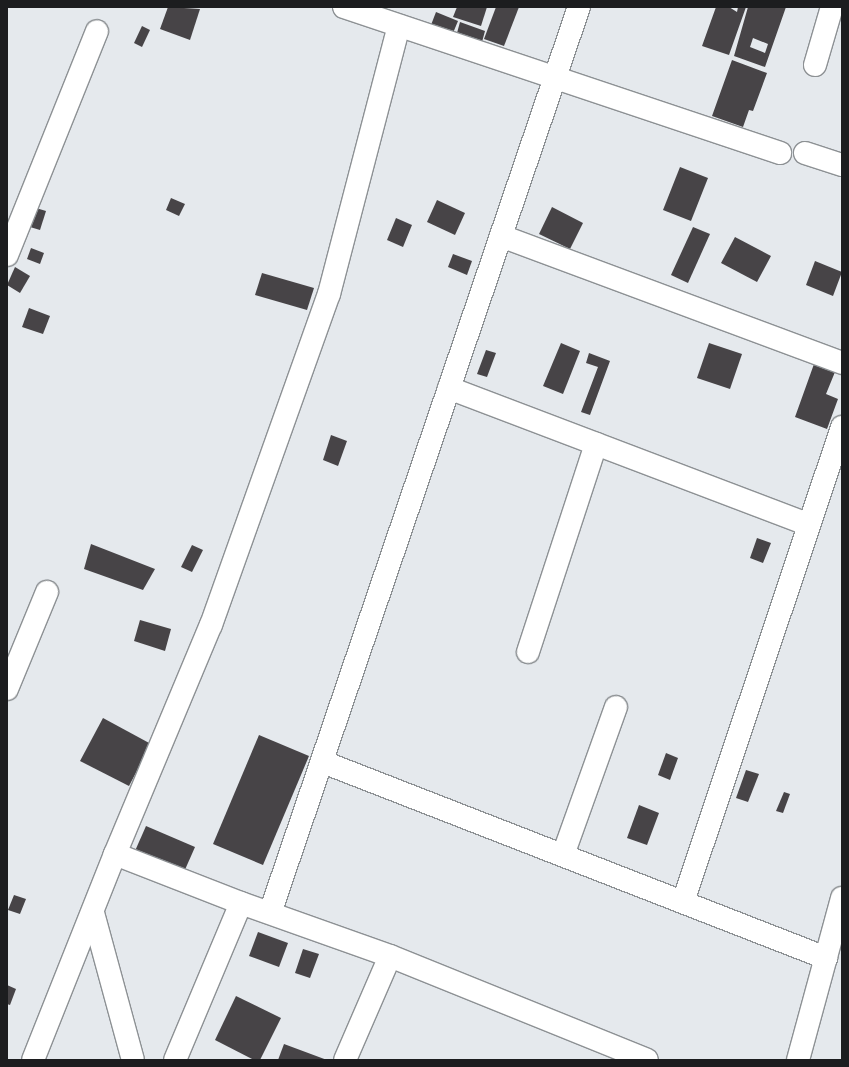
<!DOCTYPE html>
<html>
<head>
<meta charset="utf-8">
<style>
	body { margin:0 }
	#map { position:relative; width:849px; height:1067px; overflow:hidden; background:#e5e9ed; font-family:Signika,sans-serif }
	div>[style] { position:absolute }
	.building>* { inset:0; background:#474447 }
	.roads { filter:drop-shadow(1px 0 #8d9194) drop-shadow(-1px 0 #8d9194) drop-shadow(0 1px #8d9194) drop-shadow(0 -1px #8d9194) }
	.street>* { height:22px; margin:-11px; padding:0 11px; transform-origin:11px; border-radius:11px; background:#fff }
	span { translate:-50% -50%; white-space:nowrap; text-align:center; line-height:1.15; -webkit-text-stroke:4px #f2f7fa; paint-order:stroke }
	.frame { position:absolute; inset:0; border:8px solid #1c1d1f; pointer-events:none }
</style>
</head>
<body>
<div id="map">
	<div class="building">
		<div style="clip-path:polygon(168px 7px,200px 9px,190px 40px,160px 29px)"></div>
		<div style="clip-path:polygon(457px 7px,487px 7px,481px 26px,453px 17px)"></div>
		<div style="clip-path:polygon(496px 7px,519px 7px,504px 46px,484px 39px)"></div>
		<div style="clip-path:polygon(716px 7px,729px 7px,737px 12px,738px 7px,746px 7px,729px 55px,702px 46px)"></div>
		<div style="clip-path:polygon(evenodd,748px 7px,786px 7px,765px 67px,734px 56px,748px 7px,753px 38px,768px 44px,765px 53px,750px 47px,753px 38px)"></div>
		<div style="clip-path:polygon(436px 12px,458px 21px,453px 33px,431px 25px)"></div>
		<div style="clip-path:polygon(460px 22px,485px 31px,482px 42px,457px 33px)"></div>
		<div style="clip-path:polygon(142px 26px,150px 30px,142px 47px,134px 43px)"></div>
		<div style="clip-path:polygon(732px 60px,767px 73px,753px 111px,749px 110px,743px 127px,712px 116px)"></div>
		<div style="clip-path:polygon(680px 167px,708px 178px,691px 221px,663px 210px)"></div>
		<div style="clip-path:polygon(171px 198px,185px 204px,179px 216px,166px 210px)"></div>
		<div style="clip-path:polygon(437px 200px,465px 213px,455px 235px,427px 222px)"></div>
		<div style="clip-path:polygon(552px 207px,583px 223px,570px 249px,539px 234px)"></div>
		<div style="clip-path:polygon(36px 208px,46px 211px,40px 230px,30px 227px)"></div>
		<div style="clip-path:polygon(396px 218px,412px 225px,403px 247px,387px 240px)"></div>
		<div style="clip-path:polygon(693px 227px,710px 234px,688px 283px,671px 275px)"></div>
		<div style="clip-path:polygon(735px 237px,771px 256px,757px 282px,721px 263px)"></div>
		<div style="clip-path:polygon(31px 248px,44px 253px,40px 264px,27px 259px)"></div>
		<div style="clip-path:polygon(453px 254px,472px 261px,467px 275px,448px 267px)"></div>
		<div style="clip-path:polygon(815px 261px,842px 272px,833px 296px,806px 285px)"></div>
		<div style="clip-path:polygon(15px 267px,30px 276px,20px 293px,7px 285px)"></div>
		<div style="clip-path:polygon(262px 273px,314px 288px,307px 310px,255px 295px)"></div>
		<div style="clip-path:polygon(29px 308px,50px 316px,43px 334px,22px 327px)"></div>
		<div style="clip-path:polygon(561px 343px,580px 351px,563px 394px,543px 386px)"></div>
		<div style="clip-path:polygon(709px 343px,742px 354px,730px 389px,697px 378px)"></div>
		<div style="clip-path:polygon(486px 350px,496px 353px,487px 377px,477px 374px)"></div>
		<div style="clip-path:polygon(589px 353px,610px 361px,590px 415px,581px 412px,598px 367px,586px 363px)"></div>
		<div style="clip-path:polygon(814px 364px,835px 372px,826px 394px,838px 399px,827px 429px,795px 417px)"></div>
		<div style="clip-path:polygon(331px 435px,347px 441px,338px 466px,323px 460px)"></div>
		<div style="clip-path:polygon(757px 538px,771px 543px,763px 563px,750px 558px)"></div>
		<div style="clip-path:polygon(91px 544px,155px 569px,143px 590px,84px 569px)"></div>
		<div style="clip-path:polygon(192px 545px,203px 550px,192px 572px,181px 567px)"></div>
		<div style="clip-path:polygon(140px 620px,171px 629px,165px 651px,134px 641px)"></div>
		<div style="clip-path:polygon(103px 718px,151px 744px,129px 786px,80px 761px)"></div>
		<div style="clip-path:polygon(259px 735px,309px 756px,263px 865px,213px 844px)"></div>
		<div style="clip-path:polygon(666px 753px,678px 758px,670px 780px,658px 775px)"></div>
		<div style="clip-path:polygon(746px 770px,759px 774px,748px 802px,736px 798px)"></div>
		<div style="clip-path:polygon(784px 792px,790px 794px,783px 813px,776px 811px)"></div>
		<div style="clip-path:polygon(639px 805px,659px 813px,647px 845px,627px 838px)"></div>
		<div style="clip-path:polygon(146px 826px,195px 847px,184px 872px,135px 851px)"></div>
		<div style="clip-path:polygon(14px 895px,26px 899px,20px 914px,8px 910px)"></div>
		<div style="clip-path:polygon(258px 932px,288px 943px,279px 967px,249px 956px)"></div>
		<div style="clip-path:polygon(303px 949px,319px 954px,310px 978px,295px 973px)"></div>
		<div style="clip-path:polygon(7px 985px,16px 989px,10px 1005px,7px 1004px)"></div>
		<div style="clip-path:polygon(236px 996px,281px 1018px,260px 1060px,254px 1060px,215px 1040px)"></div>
		<div style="clip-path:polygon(284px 1044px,327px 1060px,278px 1060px)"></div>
	</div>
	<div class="roads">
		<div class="street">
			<div style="left:344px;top:7px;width:460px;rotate:18.5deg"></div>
			<div style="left:815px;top:65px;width:60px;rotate:-73.7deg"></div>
			<div style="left:805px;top:153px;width:39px;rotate:18deg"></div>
			<div style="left:501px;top:236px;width:364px;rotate:20.4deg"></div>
			<div style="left:7px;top:255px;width:241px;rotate:-68.1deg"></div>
			<div style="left:449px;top:388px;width:385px;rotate:20.8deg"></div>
			<div style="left:528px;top:652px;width:219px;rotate:-71.9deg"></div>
			<div style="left:7px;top:689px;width:105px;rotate:-67.6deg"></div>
			<div style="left:323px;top:762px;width:540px;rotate:21.29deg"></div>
			<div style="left:115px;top:854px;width:135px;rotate:21.3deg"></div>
			<div style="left:241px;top:903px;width:158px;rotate:19.6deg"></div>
			<div style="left:390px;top:956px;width:277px;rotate:22deg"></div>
			<div style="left:563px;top:855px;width:157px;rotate:-70.3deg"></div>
			<div style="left:683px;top:902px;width:501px;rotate:-71.49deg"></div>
			<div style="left:93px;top:913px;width:152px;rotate:74.8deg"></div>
			<div style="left:270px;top:913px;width:957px;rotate:-71.17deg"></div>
			<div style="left:33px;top:1060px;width:222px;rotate:-68.3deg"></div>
			<div style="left:115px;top:854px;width:248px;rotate:-67.3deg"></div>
			<div style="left:211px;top:625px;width:351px;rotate:-70.4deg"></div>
			<div style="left:329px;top:294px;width:277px;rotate:-75.4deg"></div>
			<div style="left:175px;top:1060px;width:170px;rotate:-67.2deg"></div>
			<div style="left:345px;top:1060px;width:113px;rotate:-66.6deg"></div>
			<div style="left:798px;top:1060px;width:168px;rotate:-74.8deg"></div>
		</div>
	</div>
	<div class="frame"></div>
</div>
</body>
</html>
